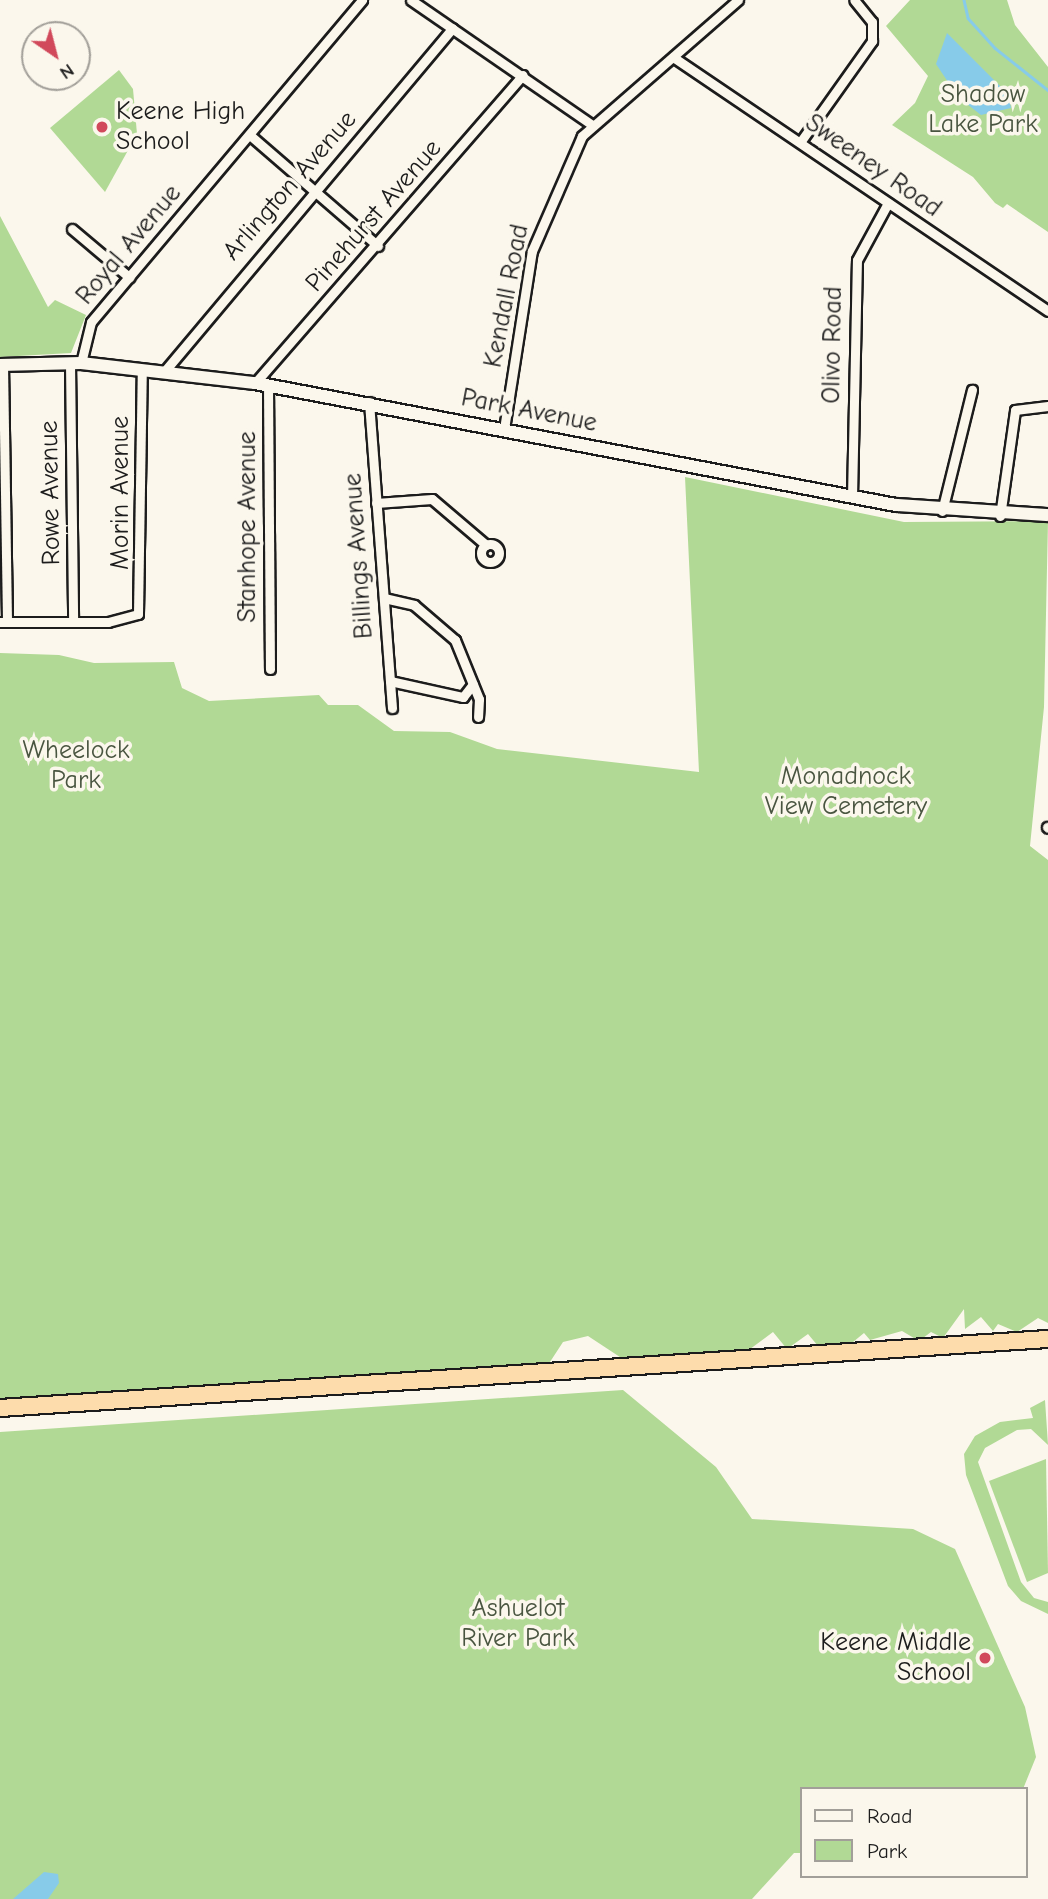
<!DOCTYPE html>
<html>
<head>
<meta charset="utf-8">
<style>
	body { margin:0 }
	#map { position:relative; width:1048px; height:1899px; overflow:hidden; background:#fbf7ec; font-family:"Comic Neue",sans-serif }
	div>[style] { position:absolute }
	.green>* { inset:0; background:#b1d995 }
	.water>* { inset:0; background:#87cbe9 }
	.stream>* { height:2.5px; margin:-1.25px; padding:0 1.25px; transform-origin:1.25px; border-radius:1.25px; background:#87cbe9 }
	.roads { filter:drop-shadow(2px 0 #1c1c1c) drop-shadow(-2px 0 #1c1c1c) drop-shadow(0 2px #1c1c1c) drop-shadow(0 -2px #1c1c1c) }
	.street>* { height:9px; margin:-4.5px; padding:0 4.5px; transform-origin:4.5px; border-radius:4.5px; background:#fbf7ec }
	.street>.ring { margin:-4.5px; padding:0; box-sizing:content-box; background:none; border:9px solid #fbf7ec; border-radius:50% }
	.secondary>* { height:12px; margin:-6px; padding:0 6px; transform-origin:6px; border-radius:6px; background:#fbf7ec }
	.highway>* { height:16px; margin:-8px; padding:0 8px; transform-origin:8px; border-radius:8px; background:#fddcac }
	.dots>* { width:19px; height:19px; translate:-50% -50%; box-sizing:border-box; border:4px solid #fbf7ec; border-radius:50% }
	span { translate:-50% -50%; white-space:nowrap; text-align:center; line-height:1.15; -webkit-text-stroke:7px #fbf7ec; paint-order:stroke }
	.park-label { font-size:26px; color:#495540 }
	.poi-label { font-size:26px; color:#1c1c1c }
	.left { translate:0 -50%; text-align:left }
	.right { translate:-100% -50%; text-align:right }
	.street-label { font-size:26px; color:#1c1c1c }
	.legend { position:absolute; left:800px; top:1787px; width:228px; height:91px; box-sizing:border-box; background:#fbf7ec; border:2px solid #a29f99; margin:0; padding:9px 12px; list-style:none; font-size:21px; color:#1c1c1c }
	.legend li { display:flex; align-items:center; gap:14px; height:35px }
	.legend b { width:35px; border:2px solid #a29f99 }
	.north { position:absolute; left:21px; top:21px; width:70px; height:70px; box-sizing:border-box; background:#fbf7ec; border:2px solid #a29f99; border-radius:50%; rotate:145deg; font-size:19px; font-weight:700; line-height:28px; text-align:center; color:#1c1c1c }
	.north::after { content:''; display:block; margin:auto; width:24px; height:32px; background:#d1495b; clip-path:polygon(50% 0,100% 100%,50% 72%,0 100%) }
</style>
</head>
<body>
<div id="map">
	<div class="green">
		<div style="clip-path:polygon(910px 0,1007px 0,1015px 25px,1048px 67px,1048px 232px,1007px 204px,1003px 208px,995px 203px,973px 177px,892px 125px,915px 103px,928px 76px,886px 26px)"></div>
		<div style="clip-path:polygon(119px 70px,133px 89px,137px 134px,105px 192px,50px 128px)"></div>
		<div style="clip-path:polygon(0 216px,48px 307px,55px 300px,86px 315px,71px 353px,0 357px)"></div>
		<div style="clip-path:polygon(685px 477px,904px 522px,1048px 521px,1044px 707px,1030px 846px,1048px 860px,1048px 1323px,1038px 1318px,1017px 1332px,998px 1324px,993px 1331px,981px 1317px,965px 1329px,964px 1309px,943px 1338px,931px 1332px,919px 1341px,902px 1331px,870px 1340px,864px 1333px,847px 1347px,818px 1346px,808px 1334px,787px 1349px,773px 1332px,746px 1352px,626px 1361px,588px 1336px,563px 1342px,548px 1365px,0 1401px,0 653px,59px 655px,94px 663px,174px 662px,182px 688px,209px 701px,319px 695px,328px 705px,358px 705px,394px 731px,450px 732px,497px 749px,699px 772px)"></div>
		<div style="clip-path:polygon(623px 1390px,716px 1467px,752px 1519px,913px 1529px,955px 1549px,1025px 1707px,1036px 1757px,1023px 1789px,801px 1789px,801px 1853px,794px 1853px,752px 1899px,0 1899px,0 1432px)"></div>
		<div style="clip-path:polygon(1045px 1400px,1048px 1445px,1031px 1429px,1017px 1430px,985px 1448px,978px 1462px,1021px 1582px,1034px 1598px,1048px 1602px,1048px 1614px,1021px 1601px,1008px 1586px,966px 1475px,964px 1454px,975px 1436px,1000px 1422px,1033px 1418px,1030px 1408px)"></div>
		<div style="clip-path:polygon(1046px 1459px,1048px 1573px,1027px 1582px,989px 1481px)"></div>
	</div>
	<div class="water">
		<div style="clip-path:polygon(947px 33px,1008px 94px,1011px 108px,981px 115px,958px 97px,936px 64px)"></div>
		<div style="clip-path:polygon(44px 1872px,58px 1874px,59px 1883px,48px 1899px,13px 1899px)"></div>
	</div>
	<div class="stream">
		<div style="left:964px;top:0;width:18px;rotate:77deg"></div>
		<div style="left:968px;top:18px;width:40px;rotate:48deg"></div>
		<div style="left:995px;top:48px;width:68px;rotate:38.4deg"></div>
	</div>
	<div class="roads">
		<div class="street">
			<div style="left:411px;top:0;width:219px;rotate:34.6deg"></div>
			<div style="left:673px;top:57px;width:453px;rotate:34.1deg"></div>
			<div style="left:251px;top:136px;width:168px;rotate:40.9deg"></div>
			<div style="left:801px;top:141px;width:123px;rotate:-54.6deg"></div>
			<div style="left:872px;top:41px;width:19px;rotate:-90deg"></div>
			<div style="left:872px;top:22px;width:28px;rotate:-129deg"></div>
			<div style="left:72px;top:229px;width:75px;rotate:40.1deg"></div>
			<div style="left:70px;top:363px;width:259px;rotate:89.3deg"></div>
			<div style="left:81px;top:363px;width:42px;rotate:-76.3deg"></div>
			<div style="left:91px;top:322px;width:421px;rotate:-49.9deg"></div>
			<div style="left:3px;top:365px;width:256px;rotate:89.1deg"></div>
			<div style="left:163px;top:373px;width:450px;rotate:-50deg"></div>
			<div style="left:255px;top:383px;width:408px;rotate:-49deg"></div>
			<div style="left:268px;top:385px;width:284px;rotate:89.6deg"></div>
			<div style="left:369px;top:402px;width:307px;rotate:85.7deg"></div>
			<div style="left:504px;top:429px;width:180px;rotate:-81.1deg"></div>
			<div style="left:532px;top:251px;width:125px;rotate:-66.5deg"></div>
			<div style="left:582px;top:136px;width:207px;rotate:-41.1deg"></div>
			<div style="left:852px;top:497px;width:237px;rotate:-88.8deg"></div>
			<div style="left:857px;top:260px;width:65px;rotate:-61.5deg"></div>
			<div style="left:376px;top:503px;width:56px;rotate:-4.1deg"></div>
			<div style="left:432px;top:499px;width:71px;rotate:40.4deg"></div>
			<div style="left:942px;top:511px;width:125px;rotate:-76.1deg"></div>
			<div style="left:1000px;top:516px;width:107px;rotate:-81.9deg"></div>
			<div style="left:1015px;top:410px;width:33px;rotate:-7deg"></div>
			<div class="ring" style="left:481px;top:544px;width:9px;height:9px"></div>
			<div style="left:384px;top:598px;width:31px;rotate:13deg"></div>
			<div style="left:414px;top:605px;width:54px;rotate:40.5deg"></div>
			<div style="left:455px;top:640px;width:64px;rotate:67.9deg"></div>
			<div style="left:479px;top:699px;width:18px;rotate:93deg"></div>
			<div style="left:0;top:622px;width:108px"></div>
			<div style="left:108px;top:622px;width:31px;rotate:-15deg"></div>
			<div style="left:138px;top:614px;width:244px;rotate:-89.1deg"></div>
			<div style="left:390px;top:681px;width:75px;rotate:12.4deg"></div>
			<div style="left:463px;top:697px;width:16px;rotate:-52deg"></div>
			<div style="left:1047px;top:827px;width:1px;rotate:45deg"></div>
		</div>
		<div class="secondary">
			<div style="left:0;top:365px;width:81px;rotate:-1.4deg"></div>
			<div style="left:81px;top:363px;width:175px;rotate:6.6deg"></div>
			<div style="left:255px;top:383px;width:653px;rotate:10.78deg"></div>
			<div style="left:896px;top:505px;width:152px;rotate:3.8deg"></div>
		</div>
		<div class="highway">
			<div style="left:0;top:1408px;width:1050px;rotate:-3.77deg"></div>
		</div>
	</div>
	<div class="dots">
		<div style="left:102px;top:127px;background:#d1495b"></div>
		<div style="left:985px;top:1658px;background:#d1495b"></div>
	</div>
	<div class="park-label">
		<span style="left:983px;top:110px">Shadow<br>Lake Park</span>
		<span style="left:76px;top:766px">Wheelock<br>Park</span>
		<span style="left:846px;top:792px">Monadnock<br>View Cemetery</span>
		<span style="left:518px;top:1624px">Ashuelot<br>River Park</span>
	</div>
	<div class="poi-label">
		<span class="left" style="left:116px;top:127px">Keene High<br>School</span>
		<span class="right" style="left:971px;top:1658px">Keene Middle<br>School</span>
	</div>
	<div class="street-label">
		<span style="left:873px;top:166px;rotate:35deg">Sweeney Road</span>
		<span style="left:290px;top:186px;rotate:-49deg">Arlington Avenue</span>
		<span style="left:374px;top:216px;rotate:-49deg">Pinehurst Avenue</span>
		<span style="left:129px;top:245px;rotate:-50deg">Royal Avenue</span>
		<span style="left:507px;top:296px;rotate:-79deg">Kendall Road</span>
		<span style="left:833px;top:345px;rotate:-89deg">Olivo Road</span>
		<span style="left:529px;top:411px;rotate:11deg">Park Avenue</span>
		<span style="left:51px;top:493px;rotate:-91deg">Rowe Avenue</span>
		<span style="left:121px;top:493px;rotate:-90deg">Morin Avenue</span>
		<span style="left:248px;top:527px;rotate:-90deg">Stanhope Avenue</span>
		<span style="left:359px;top:556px;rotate:-94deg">Billings Avenue</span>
	</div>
	<ul class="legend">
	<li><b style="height:9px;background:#fbf7ec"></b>Road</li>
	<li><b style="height:19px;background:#b1d995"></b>Park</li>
	</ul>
	<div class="north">N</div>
</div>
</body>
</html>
